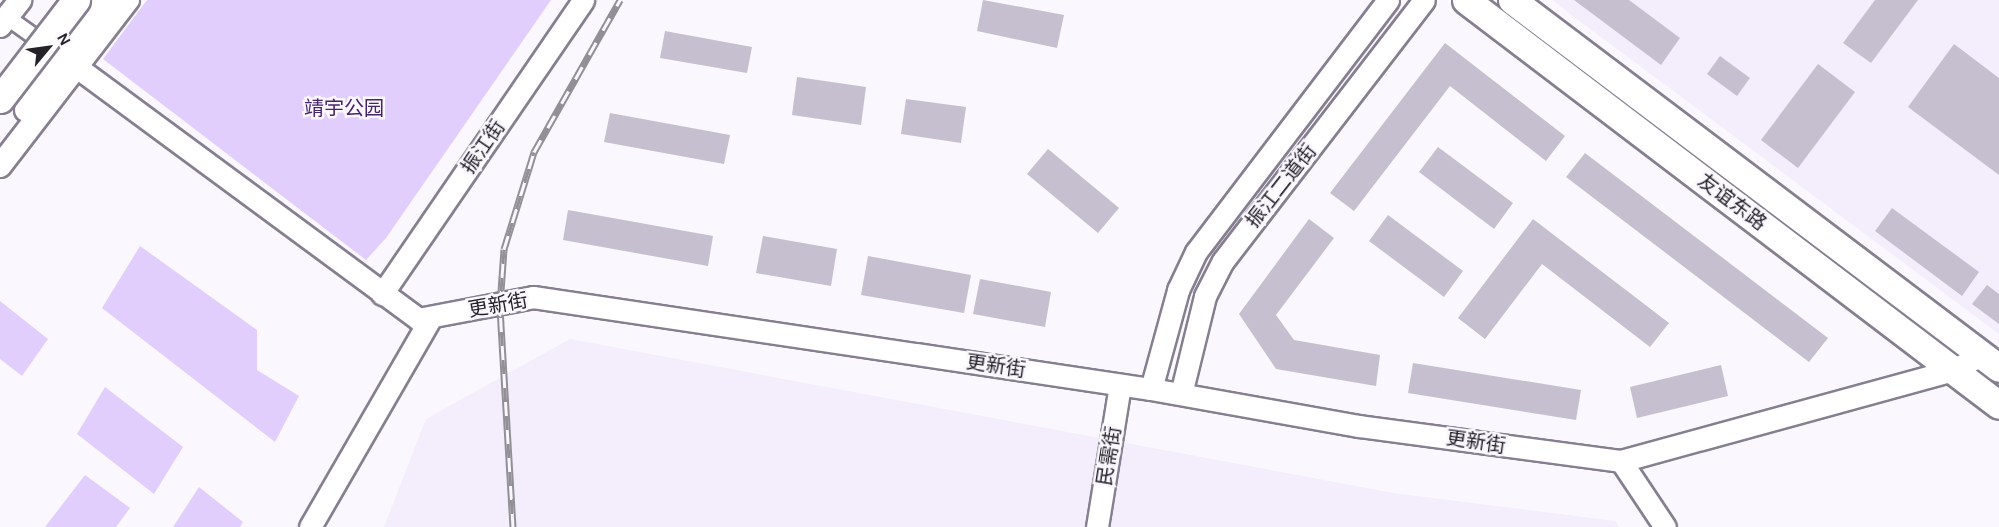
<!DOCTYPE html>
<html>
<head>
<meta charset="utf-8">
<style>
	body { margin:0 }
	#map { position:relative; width:1999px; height:527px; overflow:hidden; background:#faf7fe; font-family:Karla,"Noto Sans SC",sans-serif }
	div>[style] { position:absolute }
	.built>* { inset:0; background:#f3edfc }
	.green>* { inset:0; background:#e2cefd }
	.building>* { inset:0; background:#c6bfd0 }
	.roads { filter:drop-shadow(2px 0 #857f8f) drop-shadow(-2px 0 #857f8f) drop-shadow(0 2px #857f8f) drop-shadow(0 -2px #857f8f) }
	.street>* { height:15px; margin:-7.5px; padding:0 7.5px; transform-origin:7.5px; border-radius:7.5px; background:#fff }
	.secondary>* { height:21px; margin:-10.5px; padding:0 10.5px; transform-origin:10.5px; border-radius:10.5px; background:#fff }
	.primary>* { height:22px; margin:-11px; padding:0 11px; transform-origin:11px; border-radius:11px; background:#fff }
	.highway>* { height:27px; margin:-13.5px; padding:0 13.5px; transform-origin:13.5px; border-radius:13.5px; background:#fff }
	.rail>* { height:7px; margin-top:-3.5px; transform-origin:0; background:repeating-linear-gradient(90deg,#faf7fe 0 14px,#929096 0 28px); box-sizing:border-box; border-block:2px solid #929096 }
	.bridges { filter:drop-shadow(2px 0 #857f8f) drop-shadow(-2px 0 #857f8f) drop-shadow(0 2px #857f8f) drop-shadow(0 -2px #857f8f) }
	.highway-bridge>* { height:27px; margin:-13.5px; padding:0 13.5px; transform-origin:13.5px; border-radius:13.5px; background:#fff }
	span { translate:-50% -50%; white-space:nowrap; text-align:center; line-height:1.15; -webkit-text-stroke:5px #faf7fe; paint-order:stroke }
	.park-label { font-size:20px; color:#47236a }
	.street-label { font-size:20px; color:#252329 }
	.north { position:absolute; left:18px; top:18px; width:60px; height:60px; -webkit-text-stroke:4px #faf7fe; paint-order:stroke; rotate:61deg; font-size:16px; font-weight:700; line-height:24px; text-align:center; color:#252329 }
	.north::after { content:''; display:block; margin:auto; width:21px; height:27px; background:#252329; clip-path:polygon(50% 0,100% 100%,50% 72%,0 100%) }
</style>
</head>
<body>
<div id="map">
	<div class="built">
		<div style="clip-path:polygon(1553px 0,1999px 0,1999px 334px,1569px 13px)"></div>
		<div style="clip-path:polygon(570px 339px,1393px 493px,1615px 521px,1619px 527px,384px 527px,426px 419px)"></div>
	</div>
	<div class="green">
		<div style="clip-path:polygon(147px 0,551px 0,386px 238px,366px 260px,103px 59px)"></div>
		<div style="clip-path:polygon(140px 246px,257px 330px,257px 370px,299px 396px,275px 442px,102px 308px)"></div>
		<div style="clip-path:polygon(0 301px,48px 339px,22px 376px,0 359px)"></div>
		<div style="clip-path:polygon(105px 387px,183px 447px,154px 494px,77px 434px)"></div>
		<div style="clip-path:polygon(85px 475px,130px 508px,116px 527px,45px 527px)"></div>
		<div style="clip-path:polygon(199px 487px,243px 522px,240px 527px,173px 527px)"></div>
	</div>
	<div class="building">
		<div style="clip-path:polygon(983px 0,1064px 15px,1057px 48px,977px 31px)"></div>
		<div style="clip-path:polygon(1574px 0,1629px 0,1680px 38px,1661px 65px)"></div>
		<div style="clip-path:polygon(1875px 0,1918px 0,1871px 63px,1843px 43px)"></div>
		<div style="clip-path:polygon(665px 31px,752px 47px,747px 73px,660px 58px)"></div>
		<div style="clip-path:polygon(1445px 43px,1565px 136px,1546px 161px,1450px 86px,1354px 211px,1330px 193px)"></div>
		<div style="clip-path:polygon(1954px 44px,1999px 78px,1999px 175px,1908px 107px)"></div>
		<div style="clip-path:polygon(1720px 56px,1750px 78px,1737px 96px,1707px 74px)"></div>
		<div style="clip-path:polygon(1818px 64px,1855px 92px,1798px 168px,1761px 140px)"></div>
		<div style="clip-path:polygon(797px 77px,866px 87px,861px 125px,792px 115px)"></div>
		<div style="clip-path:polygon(906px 99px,966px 107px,961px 143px,901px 134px)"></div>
		<div style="clip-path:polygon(610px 113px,730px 135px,724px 164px,604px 142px)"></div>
		<div style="clip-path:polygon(1438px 147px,1513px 203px,1494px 229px,1419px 172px)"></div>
		<div style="clip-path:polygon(1048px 149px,1119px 208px,1098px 233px,1027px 174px)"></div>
		<div style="clip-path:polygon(1585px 153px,1828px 338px,1809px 362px,1566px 177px)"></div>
		<div style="clip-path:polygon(1892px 208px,1979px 272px,1962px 296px,1875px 231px)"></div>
		<div style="clip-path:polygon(568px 210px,713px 236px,708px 266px,563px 240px)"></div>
		<div style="clip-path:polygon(1388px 215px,1463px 271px,1444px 297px,1369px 241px)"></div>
		<div style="clip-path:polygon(1309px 219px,1334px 238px,1276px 315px,1294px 340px,1380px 355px,1376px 386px,1276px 369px,1239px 314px)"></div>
		<div style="clip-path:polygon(1533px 219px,1669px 323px,1650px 347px,1542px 264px,1485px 339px,1458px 318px)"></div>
		<div style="clip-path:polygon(763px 236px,837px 249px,831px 286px,756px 273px)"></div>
		<div style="clip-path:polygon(868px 256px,971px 275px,964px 313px,861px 295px)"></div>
		<div style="clip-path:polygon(980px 279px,1051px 292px,1045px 327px,973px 314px)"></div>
		<div style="clip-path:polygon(1987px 285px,1999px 294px,1999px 324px,1972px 304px)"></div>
		<div style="clip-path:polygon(1413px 363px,1581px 390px,1576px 420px,1408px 393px)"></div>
		<div style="clip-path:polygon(1721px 365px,1728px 396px,1637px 418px,1630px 387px)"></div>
	</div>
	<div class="roads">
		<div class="street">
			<div style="left:7px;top:17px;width:52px;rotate:35.5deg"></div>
		</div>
		<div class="secondary">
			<div style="left:78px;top:68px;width:423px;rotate:36.4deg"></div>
			<div style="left:418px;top:319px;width:117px;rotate:-10.8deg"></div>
			<div style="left:533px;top:297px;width:625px;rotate:8.47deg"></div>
			<div style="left:1151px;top:389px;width:211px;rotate:10.1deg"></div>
			<div style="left:1359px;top:426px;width:264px;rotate:7.6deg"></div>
			<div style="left:1621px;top:461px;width:344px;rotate:-15.3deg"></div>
			<div style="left:1953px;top:370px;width:32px;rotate:-28deg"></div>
			<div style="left:382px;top:294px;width:356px;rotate:-55.6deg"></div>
			<div style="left:1151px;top:389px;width:103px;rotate:-74.7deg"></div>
			<div style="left:1178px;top:290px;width:42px;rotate:-64.7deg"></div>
			<div style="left:1196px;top:252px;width:317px;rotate:-52.7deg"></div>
			<div style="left:1181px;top:394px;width:101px;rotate:-76.2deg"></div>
			<div style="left:1205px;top:296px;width:39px;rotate:-63deg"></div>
			<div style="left:1223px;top:261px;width:329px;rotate:-52.4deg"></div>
			<div style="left:1621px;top:461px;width:79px;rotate:56.3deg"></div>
			<div style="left:310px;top:527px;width:242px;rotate:-60deg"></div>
			<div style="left:1097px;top:527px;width:144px;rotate:-80.8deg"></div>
		</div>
		<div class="primary">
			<div style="left:0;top:26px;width:33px;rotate:-52deg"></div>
			<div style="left:26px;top:110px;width:136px;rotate:-54deg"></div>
			<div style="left:0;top:166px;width:210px;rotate:-52.4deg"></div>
		</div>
		<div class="highway">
			<div style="left:1466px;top:0;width:669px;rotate:37.23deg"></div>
			<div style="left:1512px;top:0;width:610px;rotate:37.08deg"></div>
		</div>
	</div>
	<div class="rail">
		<div style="left:513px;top:527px;width:222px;rotate:-93.4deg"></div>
		<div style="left:500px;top:305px;width:56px;rotate:-85.9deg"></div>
		<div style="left:504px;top:249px;width:102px;rotate:-72.8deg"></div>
		<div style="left:534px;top:152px;width:175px;rotate:-60.5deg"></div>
	</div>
	<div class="bridges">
		<div class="highway-bridge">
			<div style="left:0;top:99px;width:125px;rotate:-52.5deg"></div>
		</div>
	</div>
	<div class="park-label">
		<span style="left:344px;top:108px">靖宇公园</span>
	</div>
	<div class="street-label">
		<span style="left:483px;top:147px;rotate:-56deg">振江街</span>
		<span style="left:1281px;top:186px;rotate:-52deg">振江二道街</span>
		<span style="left:1732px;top:202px;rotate:37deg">友谊东路</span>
		<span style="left:498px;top:305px;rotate:-10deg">更新街</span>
		<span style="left:996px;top:366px;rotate:8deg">更新街</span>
		<span style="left:1476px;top:442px;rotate:8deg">更新街</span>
		<span style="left:1109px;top:456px;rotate:-81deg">民需街</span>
	</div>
	<div class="north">N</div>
</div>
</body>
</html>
